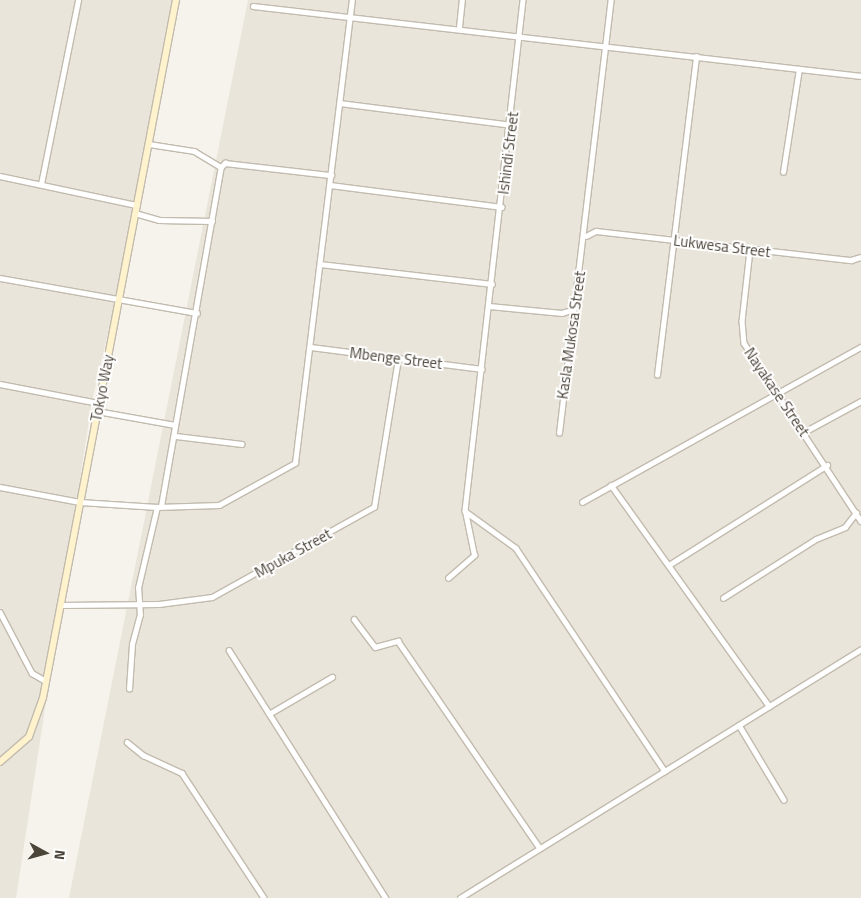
<!DOCTYPE html>
<html>
<head>
<meta charset="utf-8">
<style>
	body { margin:0 }
	#map { position:relative; width:861px; height:898px; overflow:hidden; background:#f6f3ec; font-family:"Titillium Web",sans-serif }
	div>[style] { position:absolute }
	.residential>* { inset:0; background:#eae5da }
	.roads { filter:drop-shadow(1px 0 #c2bbae) drop-shadow(-1px 0 #c2bbae) drop-shadow(0 1px #c2bbae) drop-shadow(0 -1px #c2bbae) }
	.street>* { height:4.5px; margin:-2.25px; padding:0 2.25px; transform-origin:2.25px; border-radius:2.25px; background:#fff }
	.secondary>* { height:5.5px; margin:-2.75px; padding:0 2.75px; transform-origin:2.75px; border-radius:2.75px; background:#fff3cd }
	span { translate:-50% -50%; white-space:nowrap; text-align:center; line-height:1.15; -webkit-text-stroke:4px #fff; paint-order:stroke }
	.street-label { font-size:15px; color:#4b4439 }
	.north { position:absolute; left:20px; top:828px; width:50px; height:50px; -webkit-text-stroke:4px #fff; paint-order:stroke; rotate:97deg; font-size:14px; font-weight:700; line-height:20px; text-align:center; color:#4b4439 }
	.north::after { content:''; display:block; margin:auto; width:18px; height:22px; background:#4b4439; clip-path:polygon(50% 0,100% 100%,50% 72%,0 100%) }
</style>
</head>
<body>
<div id="map">
	<div class="residential">
		<div style="clip-path:polygon(0 0,172px 0,116px 298px,92px 401px,16px 898px,0 898px)"></div>
		<div style="clip-path:polygon(248px 0,861px 0,861px 898px,69px 898px)"></div>
	</div>
	<div class="roads">
		<div class="street">
			<div style="left:523px;top:0;width:514px;rotate:96.48deg"></div>
			<div style="left:465px;top:511px;width:63px;rotate:36deg"></div>
			<div style="left:516px;top:548px;width:268px;rotate:56.3deg"></div>
			<div style="left:253px;top:6px;width:612px;rotate:6.57deg"></div>
			<div style="left:459px;top:27px;width:27px;rotate:-84deg"></div>
			<div style="left:340px;top:103px;width:173px;rotate:7.3deg"></div>
			<div style="left:149px;top:144px;width:46px;rotate:8.8deg"></div>
			<div style="left:194px;top:151px;width:31px;rotate:31deg"></div>
			<div style="left:783px;top:172px;width:104px;rotate:-81.2deg"></div>
			<div style="left:0;top:176px;width:140px;rotate:12deg"></div>
			<div style="left:41px;top:184px;width:188px;rotate:-78.6deg"></div>
			<div style="left:330px;top:185px;width:173px;rotate:7.3deg"></div>
			<div style="left:135px;top:213px;width:25px;rotate:16deg"></div>
			<div style="left:159px;top:220px;width:53px;rotate:1.1deg"></div>
			<div style="left:586px;top:236px;width:11px;rotate:-27deg"></div>
			<div style="left:596px;top:231px;width:257px;rotate:6.5deg"></div>
			<div style="left:851px;top:260px;width:10px;rotate:-17deg"></div>
			<div style="left:750px;top:250px;width:71px;rotate:96.4deg"></div>
			<div style="left:742px;top:321px;width:22px;rotate:85deg"></div>
			<div style="left:744px;top:343px;width:213px;rotate:56.7deg"></div>
			<div style="left:320px;top:264px;width:173px;rotate:6.6deg"></div>
			<div style="left:0;top:278px;width:200px;rotate:10.1deg"></div>
			<div style="left:489px;top:306px;width:73px;rotate:5.5deg"></div>
			<div style="left:562px;top:313px;width:9px;rotate:-18deg"></div>
			<div style="left:311px;top:347px;width:172px;rotate:7.3deg"></div>
			<div style="left:657px;top:375px;width:321px;rotate:-83deg"></div>
			<div style="left:0;top:384px;width:101px;rotate:10.9deg"></div>
			<div style="left:97px;top:411px;width:79px;rotate:10.2deg"></div>
			<div style="left:804px;top:432px;width:65px;rotate:-28.5deg"></div>
			<div style="left:559px;top:433px;width:436px;rotate:-83.2deg"></div>
			<div style="left:176px;top:436px;width:66px;rotate:6.9deg"></div>
			<div style="left:611px;top:485px;width:272px;rotate:54.4deg"></div>
			<div style="left:0;top:487px;width:81px;rotate:10.6deg"></div>
			<div style="left:80px;top:502px;width:77px;rotate:3.7deg"></div>
			<div style="left:157px;top:507px;width:62px;rotate:-1.8deg"></div>
			<div style="left:219px;top:505px;width:87px;rotate:-28.9deg"></div>
			<div style="left:295px;top:463px;width:466px;rotate:-83deg"></div>
			<div style="left:582px;top:502px;width:319px;rotate:-29.1deg"></div>
			<div style="left:161px;top:506px;width:344px;rotate:-80deg"></div>
			<div style="left:221px;top:167px;width:6px;rotate:-45deg"></div>
			<div style="left:225px;top:163px;width:107px;rotate:6.5deg"></div>
			<div style="left:669px;top:565px;width:187px;rotate:-32.3deg"></div>
			<div style="left:448px;top:578px;width:35px;rotate:-41deg"></div>
			<div style="left:474px;top:555px;width:45px;rotate:-101.6deg"></div>
			<div style="left:723px;top:598px;width:110px;rotate:-32.4deg"></div>
			<div style="left:816px;top:539px;width:31px;rotate:-22deg"></div>
			<div style="left:845px;top:527px;width:18px;rotate:-52deg"></div>
			<div style="left:60px;top:605px;width:99px;rotate:-0.6deg"></div>
			<div style="left:159px;top:604px;width:53px;rotate:-7.5deg"></div>
			<div style="left:212px;top:597px;width:185px;rotate:-29.1deg"></div>
			<div style="left:374px;top:507px;width:151px;rotate:-80.8deg"></div>
			<div style="left:0;top:612px;width:69px;rotate:62.3deg"></div>
			<div style="left:32px;top:673px;width:16px;rotate:30deg"></div>
			<div style="left:354px;top:619px;width:35px;rotate:53deg"></div>
			<div style="left:375px;top:647px;width:24px;rotate:-15deg"></div>
			<div style="left:398px;top:641px;width:251px;rotate:55.6deg"></div>
			<div style="left:229px;top:650px;width:294px;rotate:57.7deg"></div>
			<div style="left:129px;top:689px;width:45px;rotate:-86.2deg"></div>
			<div style="left:132px;top:644px;width:30px;rotate:-75deg"></div>
			<div style="left:140px;top:615px;width:27px;rotate:-94deg"></div>
			<div style="left:138px;top:588px;width:83px;rotate:-76.8deg"></div>
			<div style="left:269px;top:714px;width:73px;rotate:-30.4deg"></div>
			<div style="left:739px;top:725px;width:87px;rotate:59deg"></div>
			<div style="left:127px;top:742px;width:21px;rotate:39deg"></div>
			<div style="left:143px;top:755px;width:43px;rotate:24.8deg"></div>
			<div style="left:182px;top:773px;width:149px;rotate:56.7deg"></div>
			<div style="left:460px;top:898px;width:472px;rotate:-31.8deg"></div>
		</div>
		<div class="secondary">
			<div style="left:0;top:762px;width:38px;rotate:-41deg"></div>
			<div style="left:29px;top:737px;width:41px;rotate:-70.3deg"></div>
			<div style="left:43px;top:698px;width:711px;rotate:-79.21deg"></div>
		</div>
	</div>
	<div class="street-label">
		<span style="left:508px;top:153px;rotate:-83deg">Ishindi Street</span>
		<span style="left:722px;top:246px;rotate:7deg">Lukwesa Street</span>
		<span style="left:571px;top:335px;rotate:-82deg">Kasla Mukosa Street</span>
		<span style="left:396px;top:358px;rotate:7deg">Mbenge Street</span>
		<span style="left:102px;top:388px;rotate:-79deg">Tokyo Way</span>
		<span style="left:777px;top:392px;rotate:56deg">Nayakase Street</span>
		<span style="left:293px;top:553px;rotate:-29deg">Mpuka Street</span>
	</div>
	<div class="north">N</div>
</div>
</body>
</html>
